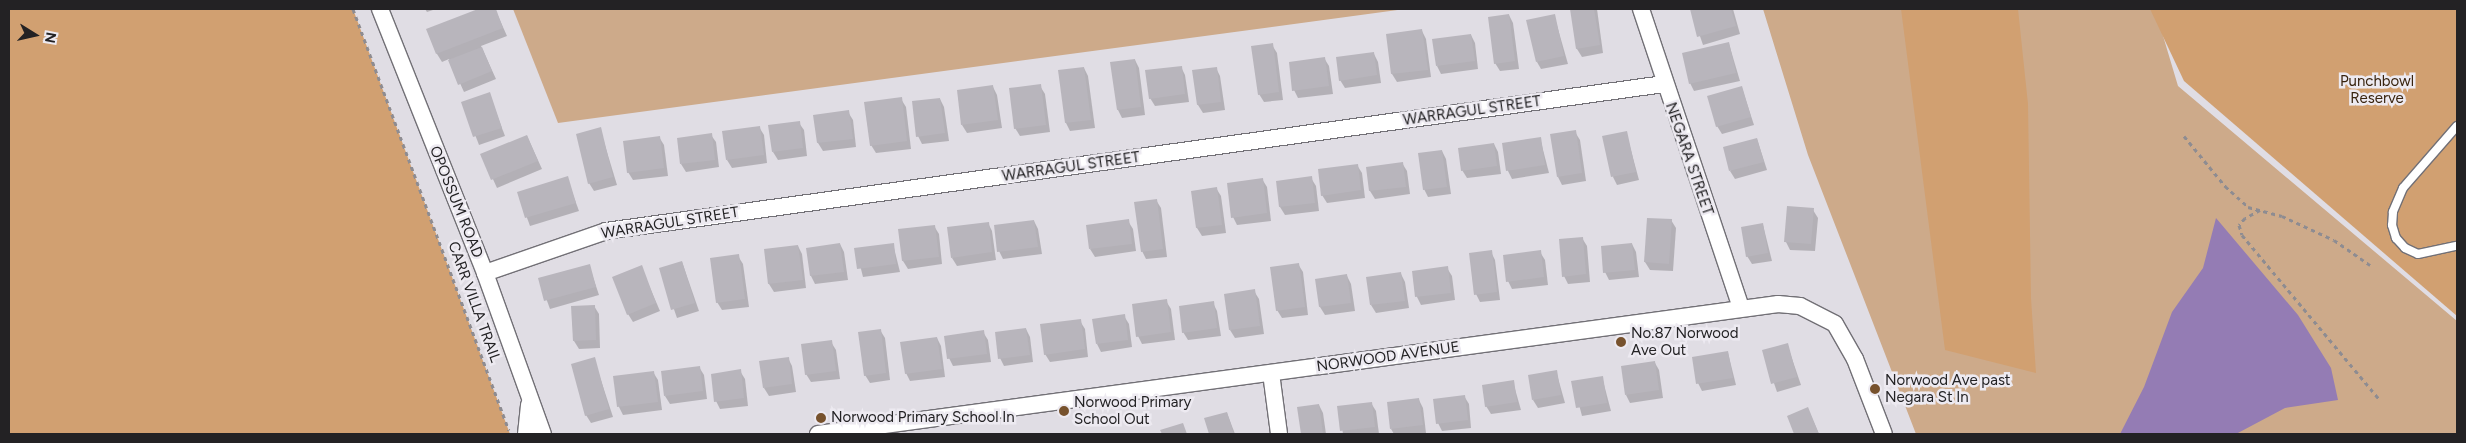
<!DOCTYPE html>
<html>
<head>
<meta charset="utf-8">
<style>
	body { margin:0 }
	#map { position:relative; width:2466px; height:443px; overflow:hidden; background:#e0dde4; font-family:Figtree,sans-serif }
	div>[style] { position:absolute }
	.green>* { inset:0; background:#cdaa8a }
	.forest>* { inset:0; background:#d1a071 }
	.water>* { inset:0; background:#947cb4 }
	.shadow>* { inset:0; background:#0003 }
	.building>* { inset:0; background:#b8b5bc }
	.path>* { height:3px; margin-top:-1.5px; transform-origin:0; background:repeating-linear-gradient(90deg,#8e8c91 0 4px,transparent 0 8px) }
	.roads { filter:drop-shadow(1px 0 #727076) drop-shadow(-1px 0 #727076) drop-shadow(0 1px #727076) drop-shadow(0 -1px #727076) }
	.service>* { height:8px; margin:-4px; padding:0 4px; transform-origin:4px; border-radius:4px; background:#fff }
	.minor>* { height:16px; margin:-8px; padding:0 8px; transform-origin:8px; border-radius:8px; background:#fff }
	.dots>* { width:14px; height:14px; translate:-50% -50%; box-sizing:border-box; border:2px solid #edeaf1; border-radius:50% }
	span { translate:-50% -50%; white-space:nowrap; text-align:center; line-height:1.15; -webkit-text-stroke:5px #edeaf1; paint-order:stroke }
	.park-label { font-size:15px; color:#39240f }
	.street-label { font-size:15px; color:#232224 }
	.poi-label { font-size:15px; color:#232224 }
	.left { translate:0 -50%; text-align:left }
	.frame { position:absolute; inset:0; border:10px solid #232224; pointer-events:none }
	.north { position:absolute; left:10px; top:10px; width:50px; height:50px; -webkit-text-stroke:4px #edeaf1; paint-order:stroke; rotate:100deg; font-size:14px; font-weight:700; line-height:20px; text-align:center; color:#232224 }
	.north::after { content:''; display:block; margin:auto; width:18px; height:22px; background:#232224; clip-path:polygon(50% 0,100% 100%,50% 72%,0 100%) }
</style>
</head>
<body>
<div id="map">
	<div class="green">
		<div style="clip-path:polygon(513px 9px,1405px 9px,558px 123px)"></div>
		<div style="clip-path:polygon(1763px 9px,2155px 9px,2178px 86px,2457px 321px,2457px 434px,1916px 434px,1808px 155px)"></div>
	</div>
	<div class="forest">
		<div style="clip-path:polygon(9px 9px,353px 9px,510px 434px,9px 434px)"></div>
		<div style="clip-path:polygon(1901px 9px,2018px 9px,2028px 104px,2031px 298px,2036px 373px,1945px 350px)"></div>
		<div style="clip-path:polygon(2150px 9px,2457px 9px,2457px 316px,2184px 81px)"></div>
	</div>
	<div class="water">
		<div style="clip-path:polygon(2216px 218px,2298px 315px,2331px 368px,2338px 400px,2285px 408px,2236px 434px,2120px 434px,2144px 387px,2172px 312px,2203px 268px)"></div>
	</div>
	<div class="shadow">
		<div style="clip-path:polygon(425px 9px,436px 9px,427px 12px)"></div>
		<div style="clip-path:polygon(481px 9px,495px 9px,507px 36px,481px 46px,496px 79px,464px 92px,449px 59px,442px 62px,437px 54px,428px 30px)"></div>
		<div style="clip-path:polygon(1571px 9px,1597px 9px,1603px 53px,1582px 57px,1577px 49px)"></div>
		<div style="clip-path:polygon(1696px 9px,1733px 9px,1740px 34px,1703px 45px,1691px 10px)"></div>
		<div style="clip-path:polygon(1509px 15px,1513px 23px,1519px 69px,1500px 71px,1495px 63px)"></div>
		<div style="clip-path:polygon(1554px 15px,1568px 64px,1541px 69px,1537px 62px)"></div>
		<div style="clip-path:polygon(1422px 31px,1426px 39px,1431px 77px,1397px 82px,1392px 74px,1387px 35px)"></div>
		<div style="clip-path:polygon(1471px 35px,1475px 43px,1478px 69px,1441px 74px,1437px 66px)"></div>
		<div style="clip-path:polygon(1729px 44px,1740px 81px,1694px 91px,1690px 83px)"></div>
		<div style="clip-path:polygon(1272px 45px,1277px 53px,1283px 100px,1264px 102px,1259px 94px)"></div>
		<div style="clip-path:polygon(1374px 54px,1378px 62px,1381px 83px,1345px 88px,1340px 80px)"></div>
		<div style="clip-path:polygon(1324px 58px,1329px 66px,1333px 94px,1298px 98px,1294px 90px)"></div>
		<div style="clip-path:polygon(1135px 60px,1139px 68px,1145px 115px,1122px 118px,1118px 110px,1112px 63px)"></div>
		<div style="clip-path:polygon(1181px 67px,1185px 75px,1189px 102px,1155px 106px,1150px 98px)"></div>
		<div style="clip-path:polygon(1084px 68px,1088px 76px,1095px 128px,1070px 131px,1066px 123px,1059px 71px)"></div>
		<div style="clip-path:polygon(1216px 68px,1220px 76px,1225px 110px,1203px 113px,1198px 105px,1194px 71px)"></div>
		<div style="clip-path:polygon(1040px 86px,1045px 94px,1050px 132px,1020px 136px,1015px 128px)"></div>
		<div style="clip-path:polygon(993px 87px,997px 95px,1002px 128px,967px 133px,962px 125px)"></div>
		<div style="clip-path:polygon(1742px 88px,1754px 125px,1722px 134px,1717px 126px)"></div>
		<div style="clip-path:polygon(489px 94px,505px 136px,479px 145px,463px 103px)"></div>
		<div style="clip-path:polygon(901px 99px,906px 107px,911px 149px,876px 153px,871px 145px)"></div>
		<div style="clip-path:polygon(940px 99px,944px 107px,949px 141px,922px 144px,918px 136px)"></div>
		<div style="clip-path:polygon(848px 112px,853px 120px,856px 147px,823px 151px,818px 143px,815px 116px)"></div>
		<div style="clip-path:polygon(799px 123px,804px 130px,807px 156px,778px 160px,773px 152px)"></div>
		<div style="clip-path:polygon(759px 127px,764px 135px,767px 163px,732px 168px,727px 160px)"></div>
		<div style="clip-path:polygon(600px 129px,617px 185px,594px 191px,589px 183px)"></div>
		<div style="clip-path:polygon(1575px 132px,1580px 140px,1586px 181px,1562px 185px,1558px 177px)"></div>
		<div style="clip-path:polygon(1626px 132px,1639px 180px,1617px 185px,1613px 177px)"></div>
		<div style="clip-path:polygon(711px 135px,716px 142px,719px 167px,686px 172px,681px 164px)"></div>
		<div style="clip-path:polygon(527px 136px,542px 169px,497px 188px,482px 155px)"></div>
		<div style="clip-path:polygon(659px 137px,664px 145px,668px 176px,633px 180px,628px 172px)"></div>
		<div style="clip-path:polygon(1540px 138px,1549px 173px,1512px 179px,1508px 171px,1503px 145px)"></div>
		<div style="clip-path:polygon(1757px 139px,1767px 170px,1735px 179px,1730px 171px)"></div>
		<div style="clip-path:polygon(1494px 144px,1498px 152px,1501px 174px,1467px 178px,1462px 170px)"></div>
		<div style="clip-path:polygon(1442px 151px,1446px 159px,1451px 194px,1428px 197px,1424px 189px)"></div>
		<div style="clip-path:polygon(1402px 163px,1407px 171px,1410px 194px,1375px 199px,1370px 191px,1368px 168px)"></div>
		<div style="clip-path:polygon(1357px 165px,1362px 173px,1365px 198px,1327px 203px,1322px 195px)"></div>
		<div style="clip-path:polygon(567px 178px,579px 211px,530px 226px,518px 193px)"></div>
		<div style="clip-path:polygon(1311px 178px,1316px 186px,1319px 211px,1285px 215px,1280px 207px,1277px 182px)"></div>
		<div style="clip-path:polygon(1262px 179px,1267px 187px,1271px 221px,1237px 225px,1233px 217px)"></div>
		<div style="clip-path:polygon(1216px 188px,1221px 196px,1226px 233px,1202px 236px,1197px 228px,1193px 192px)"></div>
		<div style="clip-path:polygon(1156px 200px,1161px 208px,1167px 257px,1146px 259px,1142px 251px)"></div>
		<div style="clip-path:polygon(1813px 210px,1818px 218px,1815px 251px,1790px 250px,1786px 242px)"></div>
		<div style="clip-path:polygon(1671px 220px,1676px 228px,1673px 271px,1650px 270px,1645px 262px)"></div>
		<div style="clip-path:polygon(1034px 221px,1038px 229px,1042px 254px,1003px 259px,999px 251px)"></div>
		<div style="clip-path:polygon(1128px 221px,1133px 229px,1136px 251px,1095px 257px,1090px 249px)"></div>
		<div style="clip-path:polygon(988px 223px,992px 231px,996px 260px,957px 266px,952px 258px)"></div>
		<div style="clip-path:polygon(1763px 225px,1772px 261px,1752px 264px,1747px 256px)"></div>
		<div style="clip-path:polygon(934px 226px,939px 234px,942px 264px,908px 269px,903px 261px,900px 230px)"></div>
		<div style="clip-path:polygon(1582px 238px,1587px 246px,1590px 282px,1568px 284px,1564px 276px)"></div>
		<div style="clip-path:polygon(840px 244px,844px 252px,848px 280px,815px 284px,811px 276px,807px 249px)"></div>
		<div style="clip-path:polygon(893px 244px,900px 272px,863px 277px,856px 249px)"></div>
		<div style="clip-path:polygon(1632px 244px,1636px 252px,1639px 277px,1609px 280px,1605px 272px)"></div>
		<div style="clip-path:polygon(798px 246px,802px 254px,806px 288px,774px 292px,769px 284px,765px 251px)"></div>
		<div style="clip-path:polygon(1491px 252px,1495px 260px,1500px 300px,1480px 302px,1476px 294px)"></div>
		<div style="clip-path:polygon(1540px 252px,1545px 260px,1548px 285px,1512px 289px,1508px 281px)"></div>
		<div style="clip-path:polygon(738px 256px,743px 264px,749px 307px,722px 310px,717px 302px)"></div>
		<div style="clip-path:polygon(682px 262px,699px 311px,677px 318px,660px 269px)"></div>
		<div style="clip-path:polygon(1298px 264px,1303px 272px,1308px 315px,1282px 318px,1277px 310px)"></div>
		<div style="clip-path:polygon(589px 265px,599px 295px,550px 309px,539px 279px)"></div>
		<div style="clip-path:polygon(641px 267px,660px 311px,633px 322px,628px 314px)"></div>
		<div style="clip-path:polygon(1447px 268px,1452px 276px,1455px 300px,1421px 305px,1417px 297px,1413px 272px)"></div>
		<div style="clip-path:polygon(1401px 274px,1405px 282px,1409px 308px,1376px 313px,1371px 305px)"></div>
		<div style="clip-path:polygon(1347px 276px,1351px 284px,1355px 311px,1325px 315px,1320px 307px,1317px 280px)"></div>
		<div style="clip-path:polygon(1254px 291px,1259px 299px,1264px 334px,1235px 338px,1230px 330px)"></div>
		<div style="clip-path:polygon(1166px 301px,1171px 309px,1175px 340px,1142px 344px,1138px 336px)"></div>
		<div style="clip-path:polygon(1213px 303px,1217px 311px,1221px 336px,1188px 340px,1183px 332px)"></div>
		<div style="clip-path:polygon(594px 306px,599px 314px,600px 348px,579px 349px,574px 341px)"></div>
		<div style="clip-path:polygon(1124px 316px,1129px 324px,1132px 347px,1101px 352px,1097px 344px)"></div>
		<div style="clip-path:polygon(1080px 321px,1085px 329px,1088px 357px,1050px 362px,1045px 354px)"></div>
		<div style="clip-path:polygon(1026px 329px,1030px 337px,1033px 362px,1004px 366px,1000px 358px)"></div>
		<div style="clip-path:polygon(880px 330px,885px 338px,890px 380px,870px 383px,865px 375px)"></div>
		<div style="clip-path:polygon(983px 332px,988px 340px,991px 362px,953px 366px,949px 358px)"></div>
		<div style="clip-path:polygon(937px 338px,941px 346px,945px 377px,910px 381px,906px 373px)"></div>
		<div style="clip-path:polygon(831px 342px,836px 350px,840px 379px,811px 382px,806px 374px)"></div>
		<div style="clip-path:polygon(1787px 344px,1801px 385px,1777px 392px,1763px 351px)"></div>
		<div style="clip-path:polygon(1728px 353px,1736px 385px,1702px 391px,1698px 383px)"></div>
		<div style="clip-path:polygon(788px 358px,792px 366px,796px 392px,769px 396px,764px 388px)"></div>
		<div style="clip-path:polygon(594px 359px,613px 417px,591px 423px,586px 415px)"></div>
		<div style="clip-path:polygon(1655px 363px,1659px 370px,1663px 398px,1630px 403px,1626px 395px)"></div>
		<div style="clip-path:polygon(699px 367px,704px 375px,707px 399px,670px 404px,665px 396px)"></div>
		<div style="clip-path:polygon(740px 371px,745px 379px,748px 406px,720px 409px,716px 401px)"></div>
		<div style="clip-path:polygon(1556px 371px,1565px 403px,1538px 408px,1533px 400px)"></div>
		<div style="clip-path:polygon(653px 372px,658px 380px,662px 410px,623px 415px,619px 407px,615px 377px)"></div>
		<div style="clip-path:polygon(1602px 377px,1611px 411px,1582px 416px,1573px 382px)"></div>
		<div style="clip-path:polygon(1513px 382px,1521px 410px,1491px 414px,1486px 406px)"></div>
		<div style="clip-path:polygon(1464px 396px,1469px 404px,1471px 428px,1442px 431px,1438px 423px)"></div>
		<div style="clip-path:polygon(1419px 400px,1423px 408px,1426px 433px,1394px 434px,1391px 429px)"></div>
		<div style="clip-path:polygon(1371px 403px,1376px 411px,1379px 434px,1343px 434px,1339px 407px)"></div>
		<div style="clip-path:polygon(1319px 405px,1323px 413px,1326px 434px,1302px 434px,1298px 408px)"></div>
		<div style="clip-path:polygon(1808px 409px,1819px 434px,1796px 434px,1788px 416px)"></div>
		<div style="clip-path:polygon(1227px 413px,1235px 434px,1210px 434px,1205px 419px)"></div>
	</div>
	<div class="building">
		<div style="clip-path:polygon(478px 9px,496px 9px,503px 28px,436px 54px,426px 29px)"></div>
		<div style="clip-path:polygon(1570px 9px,1594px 9px,1600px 45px,1576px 49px)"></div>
		<div style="clip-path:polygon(1690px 9px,1731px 9px,1736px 26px,1697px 37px)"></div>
		<div style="clip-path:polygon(1509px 14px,1515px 61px,1494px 64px,1488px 17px)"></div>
		<div style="clip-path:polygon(1555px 14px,1564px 56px,1536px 62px,1526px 20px)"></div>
		<div style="clip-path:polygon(1422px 29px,1428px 70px,1391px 74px,1386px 34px)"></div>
		<div style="clip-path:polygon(1471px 34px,1475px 61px,1436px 66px,1432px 39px)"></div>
		<div style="clip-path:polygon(1729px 42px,1736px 73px,1689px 84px,1682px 53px)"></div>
		<div style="clip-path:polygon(1273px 43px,1279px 92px,1258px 95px,1251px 46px)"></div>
		<div style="clip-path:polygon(482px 47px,492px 71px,458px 85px,448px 60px)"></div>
		<div style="clip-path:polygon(1374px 52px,1377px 75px,1339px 81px,1336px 57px)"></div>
		<div style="clip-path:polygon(1325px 57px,1329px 86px,1292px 91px,1289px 62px)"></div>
		<div style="clip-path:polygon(1135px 59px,1141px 107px,1117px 110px,1110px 62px)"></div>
		<div style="clip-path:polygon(1182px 66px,1185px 94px,1149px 99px,1145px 70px)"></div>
		<div style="clip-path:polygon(1084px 67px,1091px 120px,1065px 123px,1058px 70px)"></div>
		<div style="clip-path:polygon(1217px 67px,1221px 102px,1197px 105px,1192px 70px)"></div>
		<div style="clip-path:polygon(1041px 84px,1046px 125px,1014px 129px,1009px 88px)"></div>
		<div style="clip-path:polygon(993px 85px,998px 120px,961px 125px,957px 90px)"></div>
		<div style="clip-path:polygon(1742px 86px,1751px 117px,1716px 127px,1707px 96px)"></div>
		<div style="clip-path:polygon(490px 92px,502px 128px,473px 137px,461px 102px)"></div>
		<div style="clip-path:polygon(902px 97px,907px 141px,870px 146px,864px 102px)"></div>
		<div style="clip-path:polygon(940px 98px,945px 133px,916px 137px,912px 101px)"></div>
		<div style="clip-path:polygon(849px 110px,853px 139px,817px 143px,813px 115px)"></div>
		<div style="clip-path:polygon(800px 121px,803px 148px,772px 152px,768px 125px)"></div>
		<div style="clip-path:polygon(760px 126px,764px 155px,726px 160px,722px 131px)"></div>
		<div style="clip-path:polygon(601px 127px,613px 177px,588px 184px,576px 134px)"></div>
		<div style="clip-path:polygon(1576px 130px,1582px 173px,1557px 177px,1550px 134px)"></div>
		<div style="clip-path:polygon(1627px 131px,1636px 172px,1611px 177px,1602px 136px)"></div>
		<div style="clip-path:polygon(712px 133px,715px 160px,680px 164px,677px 138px)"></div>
		<div style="clip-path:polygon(527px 135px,538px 161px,491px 180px,480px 154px)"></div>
		<div style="clip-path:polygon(660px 136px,664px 168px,627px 173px,623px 141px)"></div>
		<div style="clip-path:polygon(1541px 137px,1545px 165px,1506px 171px,1502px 143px)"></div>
		<div style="clip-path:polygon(1757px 138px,1764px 162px,1729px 171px,1723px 147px)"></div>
		<div style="clip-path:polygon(1494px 143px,1497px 166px,1461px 171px,1458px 148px)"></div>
		<div style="clip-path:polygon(1442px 150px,1447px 187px,1423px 190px,1418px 153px)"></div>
		<div style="clip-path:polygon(1403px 162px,1406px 187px,1369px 191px,1366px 167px)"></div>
		<div style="clip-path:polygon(1358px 164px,1361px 190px,1321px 196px,1318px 169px)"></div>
		<div style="clip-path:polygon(568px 176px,576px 203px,525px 218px,517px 192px)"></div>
		<div style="clip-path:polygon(1312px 176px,1315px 203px,1279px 207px,1276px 181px)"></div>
		<div style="clip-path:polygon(1263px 178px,1267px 213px,1231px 218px,1227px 183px)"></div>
		<div style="clip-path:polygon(1217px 187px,1222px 225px,1196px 228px,1191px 191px)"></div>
		<div style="clip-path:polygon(1157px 199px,1163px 249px,1141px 252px,1134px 202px)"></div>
		<div style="clip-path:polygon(1787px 206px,1814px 208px,1811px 244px,1784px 242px)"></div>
		<div style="clip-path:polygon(1647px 218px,1672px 219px,1669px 264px,1644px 262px)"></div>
		<div style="clip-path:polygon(1129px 219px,1132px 244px,1089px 249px,1086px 225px)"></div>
		<div style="clip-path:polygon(1034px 220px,1038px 247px,997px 252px,994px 225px)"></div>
		<div style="clip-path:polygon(989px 222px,992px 252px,951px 258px,947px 227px)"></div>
		<div style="clip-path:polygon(1763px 223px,1768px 253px,1746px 257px,1741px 227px)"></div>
		<div style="clip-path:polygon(935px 225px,939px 257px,902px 261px,898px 229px)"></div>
		<div style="clip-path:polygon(1583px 237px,1586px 274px,1562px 277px,1559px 239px)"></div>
		<div style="clip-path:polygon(840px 243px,844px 272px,810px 276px,806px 248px)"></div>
		<div style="clip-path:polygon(894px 243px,896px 264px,857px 269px,854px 248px)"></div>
		<div style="clip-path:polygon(1632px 243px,1635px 270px,1603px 273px,1601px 246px)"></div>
		<div style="clip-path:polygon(798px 245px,803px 280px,768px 284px,764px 249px)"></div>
		<div style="clip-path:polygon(1492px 250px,1497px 292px,1474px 295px,1469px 253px)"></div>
		<div style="clip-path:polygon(1541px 250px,1544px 277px,1506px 282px,1503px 255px)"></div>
		<div style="clip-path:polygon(739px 254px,745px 299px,716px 303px,710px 258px)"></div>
		<div style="clip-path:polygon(682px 261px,695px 303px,671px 310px,659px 268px)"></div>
		<div style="clip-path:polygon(1299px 263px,1305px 307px,1276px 311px,1270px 267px)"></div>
		<div style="clip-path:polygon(590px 264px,596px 287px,544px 301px,538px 278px)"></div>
		<div style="clip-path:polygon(642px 265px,656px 303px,627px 315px,612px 277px)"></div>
		<div style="clip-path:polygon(1448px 266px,1451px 293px,1415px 297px,1412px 271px)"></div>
		<div style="clip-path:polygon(1401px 272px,1405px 301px,1370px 305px,1366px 277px)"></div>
		<div style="clip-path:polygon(1347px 274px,1351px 303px,1319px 307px,1315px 279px)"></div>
		<div style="clip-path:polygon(1255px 289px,1260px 326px,1229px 330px,1224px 294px)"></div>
		<div style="clip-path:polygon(1167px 299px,1171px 332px,1136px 337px,1132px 304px)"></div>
		<div style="clip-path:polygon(1214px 301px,1217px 328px,1182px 333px,1179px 306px)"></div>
		<div style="clip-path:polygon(595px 305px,596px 340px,573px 341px,571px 306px)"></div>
		<div style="clip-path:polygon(1125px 314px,1128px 340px,1096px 344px,1092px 319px)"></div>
		<div style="clip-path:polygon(1081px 319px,1085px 349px,1044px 355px,1040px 324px)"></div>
		<div style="clip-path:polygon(1026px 328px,1030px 355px,998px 359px,995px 332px)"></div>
		<div style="clip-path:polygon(881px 329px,886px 373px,864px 376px,858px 332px)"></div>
		<div style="clip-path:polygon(984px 330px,987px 354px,947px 359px,944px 336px)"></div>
		<div style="clip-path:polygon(937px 337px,942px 369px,905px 374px,900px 342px)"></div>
		<div style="clip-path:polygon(832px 340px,836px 371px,805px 375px,801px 344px)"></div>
		<div style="clip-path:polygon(1788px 343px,1797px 377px,1771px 384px,1762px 350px)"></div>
		<div style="clip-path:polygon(1728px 351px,1733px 378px,1696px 384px,1692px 357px)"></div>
		<div style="clip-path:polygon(595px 357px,609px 409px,585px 416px,571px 364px)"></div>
		<div style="clip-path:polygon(789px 357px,792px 384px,763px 388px,759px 361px)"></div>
		<div style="clip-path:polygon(1655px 361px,1659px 390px,1625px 395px,1621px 366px)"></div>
		<div style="clip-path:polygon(700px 366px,703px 391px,664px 396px,661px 371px)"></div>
		<div style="clip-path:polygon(741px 369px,744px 398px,714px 402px,711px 374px)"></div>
		<div style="clip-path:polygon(1557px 370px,1561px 395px,1532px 400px,1528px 375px)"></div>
		<div style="clip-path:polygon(654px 371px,658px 402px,617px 407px,613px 376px)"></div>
		<div style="clip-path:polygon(1603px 376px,1607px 403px,1576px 408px,1571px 381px)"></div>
		<div style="clip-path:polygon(1514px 380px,1517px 402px,1485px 407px,1482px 385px)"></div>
		<div style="clip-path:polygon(1465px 395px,1468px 420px,1436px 424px,1433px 399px)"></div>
		<div style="clip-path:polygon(1419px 398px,1423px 425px,1390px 429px,1387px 402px)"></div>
		<div style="clip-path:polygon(1372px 402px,1375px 427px,1340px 431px,1337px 406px)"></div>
		<div style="clip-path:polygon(1319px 404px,1323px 434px,1301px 434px,1297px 407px)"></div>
		<div style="clip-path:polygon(1808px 407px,1819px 434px,1794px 434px,1787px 416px)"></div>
		<div style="clip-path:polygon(1227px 412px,1234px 434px,1209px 434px,1204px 418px)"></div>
		<div style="clip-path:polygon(1183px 423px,1187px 434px,1162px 434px,1160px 430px)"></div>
	</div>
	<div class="path">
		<div style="left:353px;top:9px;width:449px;rotate:69.7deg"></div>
		<div style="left:2184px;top:136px;width:65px;rotate:50.6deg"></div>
		<div style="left:2225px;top:186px;width:31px;rotate:42deg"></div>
		<div style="left:2248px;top:207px;width:35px;rotate:15deg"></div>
		<div style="left:2282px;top:216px;width:57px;rotate:24.8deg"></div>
		<div style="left:2334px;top:240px;width:44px;rotate:34.8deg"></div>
		<div style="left:2260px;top:210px;width:17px;rotate:152deg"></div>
		<div style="left:2245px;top:218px;width:9px;rotate:131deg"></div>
		<div style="left:2239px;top:225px;width:10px;rotate:73deg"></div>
		<div style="left:2242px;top:235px;width:214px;rotate:50.1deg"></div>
	</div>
	<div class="roads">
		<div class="service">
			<div style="left:2457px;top:126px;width:82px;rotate:131.1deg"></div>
			<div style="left:2403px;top:188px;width:26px;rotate:113deg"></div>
			<div style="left:2393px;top:212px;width:13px;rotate:94deg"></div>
			<div style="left:2392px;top:225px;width:14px;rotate:73deg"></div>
			<div style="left:2396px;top:238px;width:13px;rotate:48deg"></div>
			<div style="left:2405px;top:248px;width:14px;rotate:25deg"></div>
			<div style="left:2418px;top:254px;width:40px;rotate:-12deg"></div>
		</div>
		<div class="minor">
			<div style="left:380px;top:9px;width:284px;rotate:68.3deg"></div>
			<div style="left:485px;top:273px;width:171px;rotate:70.2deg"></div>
			<div style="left:1641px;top:9px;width:315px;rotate:71.5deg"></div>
			<div style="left:485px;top:273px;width:128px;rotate:-19.1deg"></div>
			<div style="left:606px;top:231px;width:1068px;rotate:-7.91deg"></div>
			<div style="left:1271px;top:373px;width:62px;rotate:82.5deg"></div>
			<div style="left:526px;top:434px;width:30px;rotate:-84deg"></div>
			<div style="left:818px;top:434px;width:969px;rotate:-7.71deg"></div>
			<div style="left:1778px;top:304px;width:22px;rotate:5deg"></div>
			<div style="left:1800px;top:306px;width:39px;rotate:27deg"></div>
			<div style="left:1835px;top:324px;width:40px;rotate:60.3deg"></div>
			<div style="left:1855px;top:359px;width:80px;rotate:68.9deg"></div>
		</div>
	</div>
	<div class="dots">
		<div style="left:1621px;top:342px;background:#77522d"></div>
		<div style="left:1875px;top:389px;background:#77522d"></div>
		<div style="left:1064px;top:411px;background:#77522d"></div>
		<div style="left:821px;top:418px;background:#77522d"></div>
	</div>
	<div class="park-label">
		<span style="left:2377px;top:90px">Punchbowl<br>Reserve</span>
	</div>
	<div class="street-label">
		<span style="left:1472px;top:111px;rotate:-8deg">WARRAGUL STREET</span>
		<span style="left:1689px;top:159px;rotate:71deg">NEGARA STREET</span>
		<span style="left:1071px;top:167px;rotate:-8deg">WARRAGUL STREET</span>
		<span style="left:456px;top:202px;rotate:68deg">OPOSSUM ROAD</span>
		<span style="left:670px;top:223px;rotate:-9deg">WARRAGUL STREET</span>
		<span style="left:474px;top:302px;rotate:70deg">CARR VILLA TRAIL</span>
		<span style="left:1388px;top:357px;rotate:-8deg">NORWOOD AVENUE</span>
	</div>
	<div class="poi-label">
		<span class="left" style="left:1631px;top:342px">No.87 Norwood<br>Ave Out</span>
		<span class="left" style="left:1885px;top:389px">Norwood Ave past<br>Negara St In</span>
		<span class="left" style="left:1074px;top:411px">Norwood Primary<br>School Out</span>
		<span class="left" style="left:831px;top:418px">Norwood Primary School In</span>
	</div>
	<div class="frame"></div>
	<div class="north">N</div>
</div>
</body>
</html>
